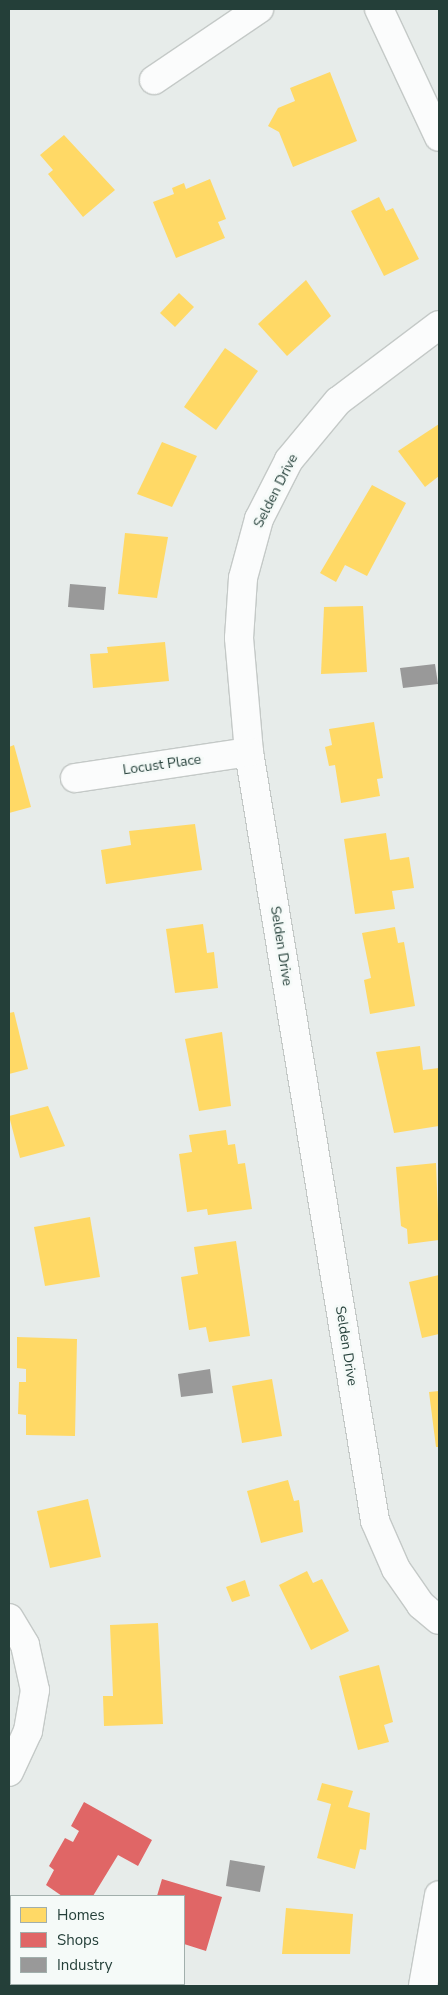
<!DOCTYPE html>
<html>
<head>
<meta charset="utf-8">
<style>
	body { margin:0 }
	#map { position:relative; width:448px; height:1995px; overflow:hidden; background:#e7ecea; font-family:"Nunito Sans",sans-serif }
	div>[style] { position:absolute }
	.homes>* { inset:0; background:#ffd966 }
	.shops>* { inset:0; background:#e06666 }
	.industry>* { inset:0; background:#999 }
	.roads { filter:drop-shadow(1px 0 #c4c9c7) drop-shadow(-1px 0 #c4c9c7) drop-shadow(0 1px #c4c9c7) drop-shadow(0 -1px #c4c9c7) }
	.minor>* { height:28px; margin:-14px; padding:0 14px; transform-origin:14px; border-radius:14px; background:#fbfcfc }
	.major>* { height:28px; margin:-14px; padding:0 14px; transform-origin:14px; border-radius:14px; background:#ced7d5 }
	span { translate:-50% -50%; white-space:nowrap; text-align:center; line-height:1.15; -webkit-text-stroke:5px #f5faf8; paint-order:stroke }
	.street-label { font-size:14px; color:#243f39 }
	.frame { position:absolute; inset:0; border:10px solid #243f39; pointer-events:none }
	.legend { position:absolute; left:10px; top:1895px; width:175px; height:90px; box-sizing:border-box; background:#f5faf8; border:1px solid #a1afac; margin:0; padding:6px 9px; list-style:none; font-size:15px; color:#243f39 }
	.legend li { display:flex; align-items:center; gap:10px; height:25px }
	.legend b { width:25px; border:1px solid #a1afac }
</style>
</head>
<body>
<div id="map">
	<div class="homes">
		<div style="clip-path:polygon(330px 72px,357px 141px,293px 167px,279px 132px,268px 126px,278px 108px,295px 101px,290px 88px)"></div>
		<div style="clip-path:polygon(64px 135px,115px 190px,83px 217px,48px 174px,53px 170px,40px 155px)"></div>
		<div style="clip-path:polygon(210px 179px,226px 219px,218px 222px,225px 238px,176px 258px,153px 202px,174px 194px,172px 188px,184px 183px,186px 189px)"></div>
		<div style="clip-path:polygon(379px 197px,386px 211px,393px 208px,419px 259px,384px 276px,351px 211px)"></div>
		<div style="clip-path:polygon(306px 280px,331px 316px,287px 356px,258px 324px)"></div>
		<div style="clip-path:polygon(179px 293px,194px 307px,175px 327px,160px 313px)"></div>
		<div style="clip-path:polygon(225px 348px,258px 371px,216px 430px,184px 407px)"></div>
		<div style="clip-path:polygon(439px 424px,439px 476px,425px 487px,398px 451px)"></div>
		<div style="clip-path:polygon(162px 442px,197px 456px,172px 507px,137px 494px)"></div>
		<div style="clip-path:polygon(372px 485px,406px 503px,367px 576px,345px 565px,336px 582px,320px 573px)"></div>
		<div style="clip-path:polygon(125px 533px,168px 537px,157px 598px,118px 594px)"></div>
		<div style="clip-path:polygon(363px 606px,367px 672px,321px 674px,324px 607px)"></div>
		<div style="clip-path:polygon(165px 642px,169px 681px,93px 688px,90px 654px,108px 653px,107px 647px)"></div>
		<div style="clip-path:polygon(374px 722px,383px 778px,377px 779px,380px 796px,341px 803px,335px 765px,329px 766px,325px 747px,332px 745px,329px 729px)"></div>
		<div style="clip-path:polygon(14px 745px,31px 807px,9px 813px,9px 747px)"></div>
		<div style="clip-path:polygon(195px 824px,202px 870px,106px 884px,101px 850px,131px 845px,129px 831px)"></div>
		<div style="clip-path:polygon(386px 833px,390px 860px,409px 857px,414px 888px,392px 891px,395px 909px,355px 914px,344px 839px)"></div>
		<div style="clip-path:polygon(203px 924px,207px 953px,214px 952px,218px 988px,175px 993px,166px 929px)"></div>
		<div style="clip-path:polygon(395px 927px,398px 943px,404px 942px,415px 1006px,370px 1014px,364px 980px,371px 978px,362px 933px)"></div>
		<div style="clip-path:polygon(14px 1012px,28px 1069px,9px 1074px,9px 1013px)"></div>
		<div style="clip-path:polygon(222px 1032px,231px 1106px,199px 1111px,185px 1039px)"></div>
		<div style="clip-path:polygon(420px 1046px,423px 1070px,439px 1068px,439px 1126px,394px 1133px,376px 1052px)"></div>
		<div style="clip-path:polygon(48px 1106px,65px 1146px,20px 1158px,9px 1116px)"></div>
		<div style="clip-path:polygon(226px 1130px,228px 1145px,235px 1144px,238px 1164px,245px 1163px,252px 1209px,208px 1215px,207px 1209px,187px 1212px,179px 1154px,192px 1152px,189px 1135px)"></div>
		<div style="clip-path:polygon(436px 1163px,439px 1240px,408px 1244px,407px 1229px,401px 1226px,396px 1167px)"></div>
		<div style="clip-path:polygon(90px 1217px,100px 1277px,45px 1286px,34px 1227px)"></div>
		<div style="clip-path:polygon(236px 1241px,250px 1336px,209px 1342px,206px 1327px,189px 1330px,181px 1277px,198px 1274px,194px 1247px)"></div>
		<div style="clip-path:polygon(439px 1275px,439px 1334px,422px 1338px,409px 1282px)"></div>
		<div style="clip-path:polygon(17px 1337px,77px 1339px,75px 1436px,26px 1435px,26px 1415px,18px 1414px,19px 1382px,26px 1382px,26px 1369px,17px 1368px)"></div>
		<div style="clip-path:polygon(272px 1379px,282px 1436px,242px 1443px,232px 1386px)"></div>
		<div style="clip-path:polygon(439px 1391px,439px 1447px,436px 1447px,429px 1392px)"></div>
		<div style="clip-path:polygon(288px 1480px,294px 1501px,299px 1500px,303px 1532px,261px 1543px,247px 1491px)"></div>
		<div style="clip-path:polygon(88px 1499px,101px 1557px,50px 1568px,37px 1511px)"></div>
		<div style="clip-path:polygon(307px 1571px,313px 1583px,322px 1579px,349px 1631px,311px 1650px,279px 1585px)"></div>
		<div style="clip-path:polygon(245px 1580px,250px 1596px,232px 1602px,226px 1587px)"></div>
		<div style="clip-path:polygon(158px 1623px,163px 1724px,104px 1726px,103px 1696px,113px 1696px,110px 1625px)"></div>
		<div style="clip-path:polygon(379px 1665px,393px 1722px,384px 1725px,389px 1742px,358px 1750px,339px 1676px)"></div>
		<div style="clip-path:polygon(322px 1783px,353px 1791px,348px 1807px,370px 1813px,366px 1850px,360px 1849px,355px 1869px,317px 1858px,331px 1804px,317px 1800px)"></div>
		<div style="clip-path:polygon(286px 1908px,353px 1914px,350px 1954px,282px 1954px)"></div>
	</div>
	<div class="shops">
		<div style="clip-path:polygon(84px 1802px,152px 1840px,138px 1866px,118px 1855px,93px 1896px,62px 1896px,46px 1885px,54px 1870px,49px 1866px,65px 1838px,73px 1842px,79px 1831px,71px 1826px)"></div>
		<div style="clip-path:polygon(162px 1879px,222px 1897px,206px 1951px,184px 1944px,184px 1896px,157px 1896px)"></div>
	</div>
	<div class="industry">
		<div style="clip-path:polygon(70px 584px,106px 587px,104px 610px,68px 607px)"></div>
		<div style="clip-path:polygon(435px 664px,438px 684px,403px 688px,400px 668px)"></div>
		<div style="clip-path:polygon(210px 1369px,213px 1393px,181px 1397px,178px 1374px)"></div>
		<div style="clip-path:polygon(230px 1860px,265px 1866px,260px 1892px,226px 1886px)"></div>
	</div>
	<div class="roads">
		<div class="minor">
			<div style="left:379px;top:9px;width:141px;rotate:64.9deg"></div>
			<div style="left:154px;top:80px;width:127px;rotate:-34.1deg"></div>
			<div style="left:439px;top:325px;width:126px;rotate:143deg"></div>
			<div style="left:338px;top:401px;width:77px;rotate:129.7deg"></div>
			<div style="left:289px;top:460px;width:66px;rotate:117deg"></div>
			<div style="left:259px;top:519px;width:61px;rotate:105.2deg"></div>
			<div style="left:243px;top:578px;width:60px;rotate:93.8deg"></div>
			<div style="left:239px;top:638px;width:114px;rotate:85deg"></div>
			<div style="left:249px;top:752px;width:779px;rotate:80.69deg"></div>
			<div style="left:375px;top:1521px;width:52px;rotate:66.4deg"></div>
			<div style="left:396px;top:1569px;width:44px;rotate:55.2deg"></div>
			<div style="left:421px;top:1605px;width:23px;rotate:40deg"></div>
			<div style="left:75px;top:778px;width:176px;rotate:-8.5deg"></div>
			<div style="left:9px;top:1618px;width:31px;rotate:59deg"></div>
			<div style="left:25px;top:1645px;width:46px;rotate:77.5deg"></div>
			<div style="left:35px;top:1690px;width:42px;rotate:99.7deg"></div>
			<div style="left:28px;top:1731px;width:45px;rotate:114.9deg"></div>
			<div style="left:423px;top:1986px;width:92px;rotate:-80deg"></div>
		</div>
		<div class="major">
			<div style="left:9px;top:1955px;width:2px"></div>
			<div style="left:89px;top:1984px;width:7px;rotate:16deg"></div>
		</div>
	</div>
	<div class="street-label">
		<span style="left:276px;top:491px;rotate:-63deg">Selden Drive</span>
		<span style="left:162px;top:765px;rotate:-8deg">Locust Place</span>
		<span style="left:281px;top:946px;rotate:81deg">Selden Drive</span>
		<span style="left:346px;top:1346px;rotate:81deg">Selden Drive</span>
	</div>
	<div class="frame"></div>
	<ul class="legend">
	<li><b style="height:14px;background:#ffd966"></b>Homes</li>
	<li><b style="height:14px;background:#e06666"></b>Shops</li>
	<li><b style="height:14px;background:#999"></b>Industry</li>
	</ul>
</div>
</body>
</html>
